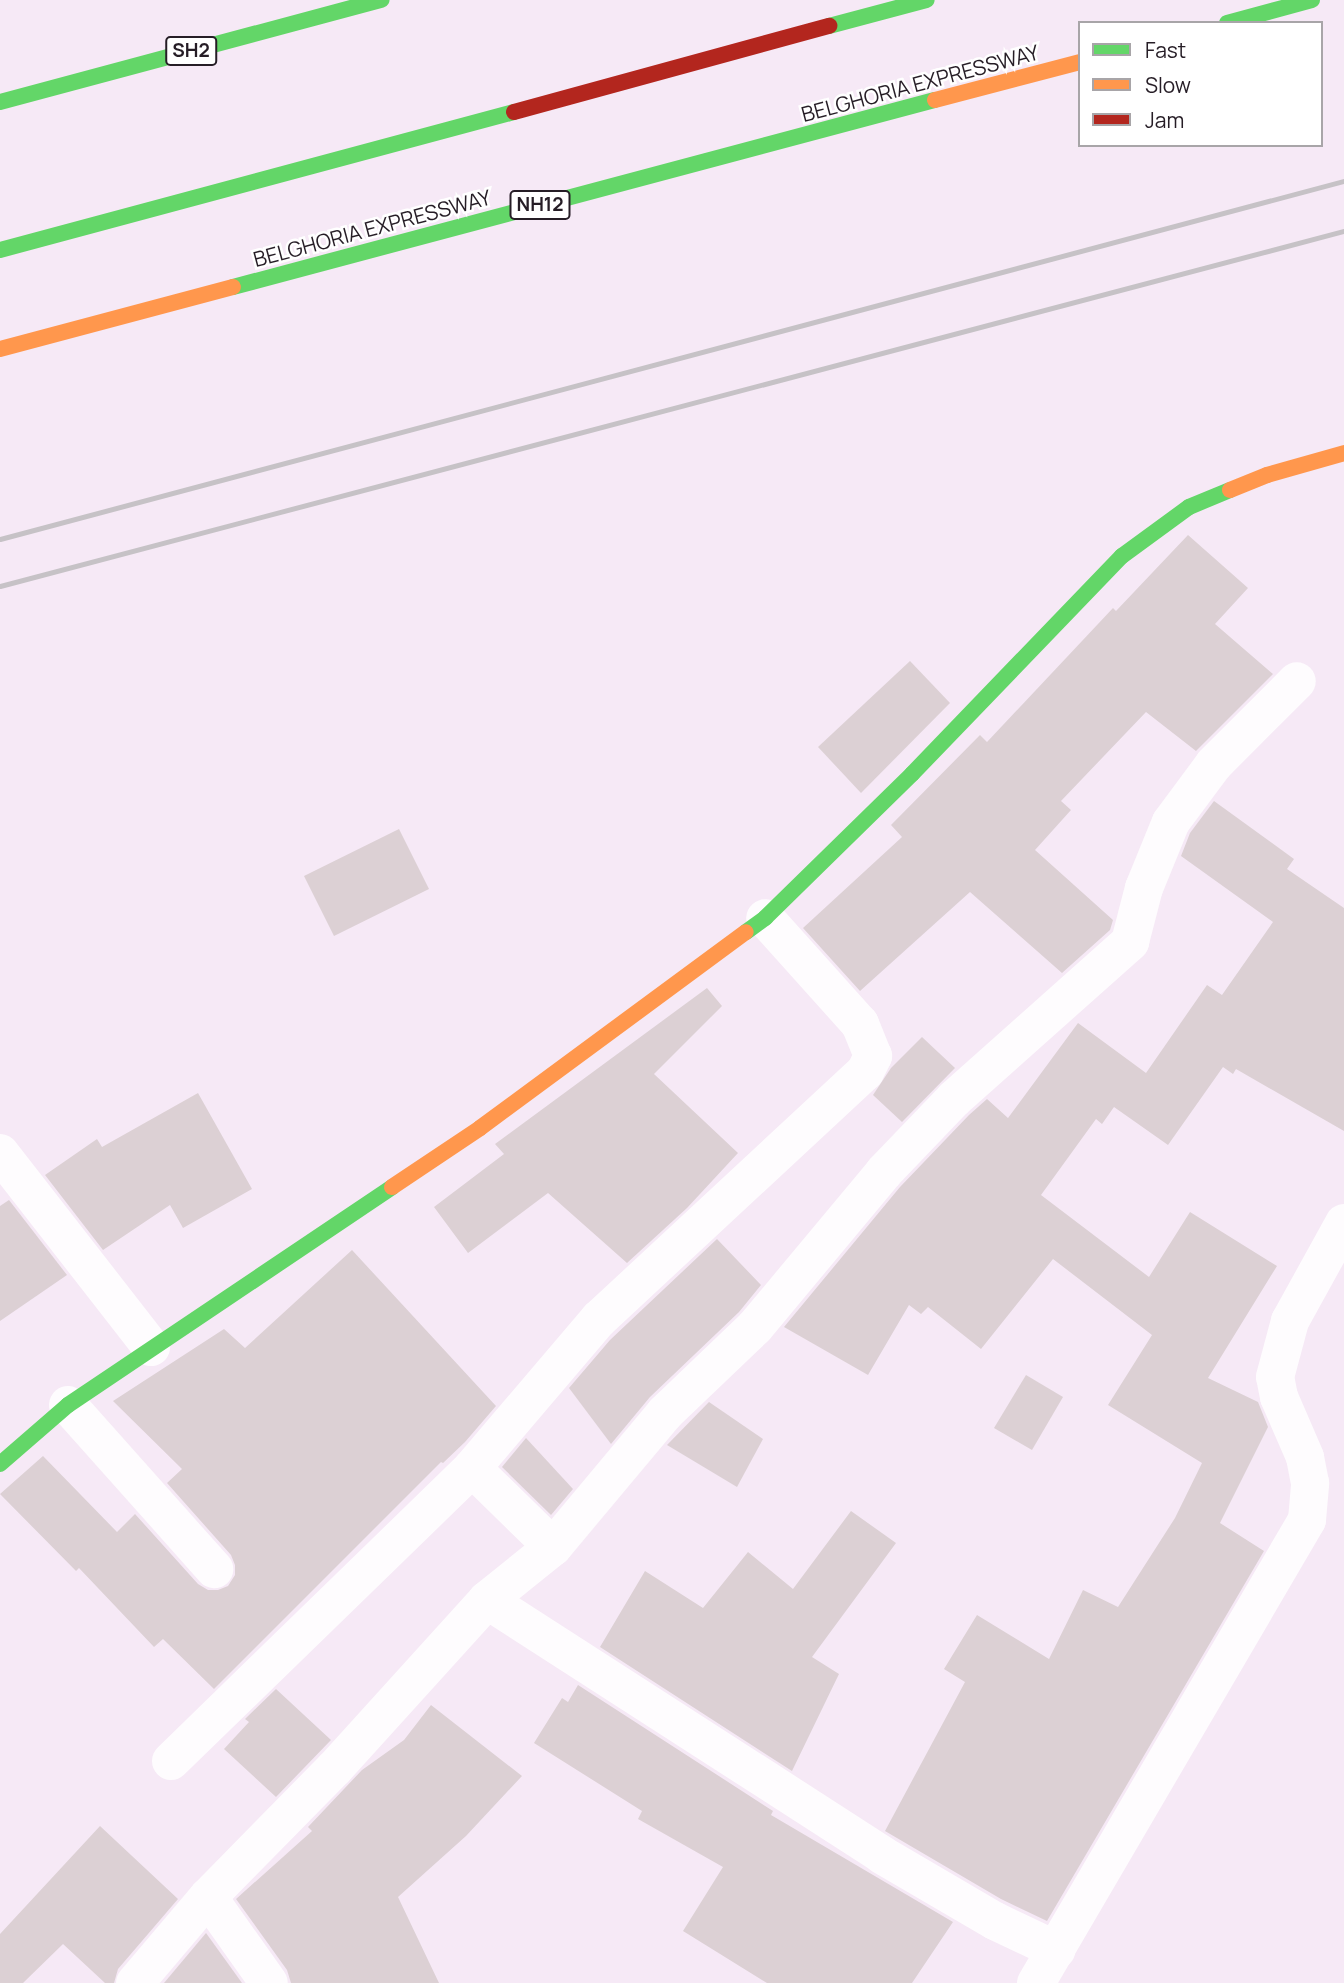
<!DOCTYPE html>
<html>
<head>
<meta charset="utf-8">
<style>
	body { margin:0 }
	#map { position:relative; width:1344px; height:1983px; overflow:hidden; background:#f6e9f6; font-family:Manrope,sans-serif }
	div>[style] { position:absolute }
	.building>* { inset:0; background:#dcd0d4 }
	.street>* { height:38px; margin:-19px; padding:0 19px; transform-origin:19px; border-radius:19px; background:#fefcfe }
	.fast>* { height:16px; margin:-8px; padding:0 8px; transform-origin:8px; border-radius:8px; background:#63d668 }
	.slow>* { height:16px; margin:-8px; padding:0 8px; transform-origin:8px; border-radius:8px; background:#ff974d }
	.jam>* { height:16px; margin:-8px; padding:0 8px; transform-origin:8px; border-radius:8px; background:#b3261e }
	.rail>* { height:5px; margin:-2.5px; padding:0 2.5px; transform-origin:2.5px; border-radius:2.5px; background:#c6c2c6 }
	span { translate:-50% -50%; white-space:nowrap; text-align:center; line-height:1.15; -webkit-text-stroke:5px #fff; paint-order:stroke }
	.shield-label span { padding:2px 5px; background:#fff; border:2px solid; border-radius:5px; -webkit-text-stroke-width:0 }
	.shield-label { font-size:19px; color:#261d26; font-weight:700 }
	.street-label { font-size:21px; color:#261d26 }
	.legend { position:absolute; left:1078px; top:21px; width:245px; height:126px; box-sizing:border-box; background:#fff; border:2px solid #a8a5a8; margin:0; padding:9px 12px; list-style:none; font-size:21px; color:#261d26 }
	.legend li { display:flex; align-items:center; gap:14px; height:35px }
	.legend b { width:35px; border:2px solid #a8a5a8 }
</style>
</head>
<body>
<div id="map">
	<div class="building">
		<div style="clip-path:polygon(1188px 535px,1248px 588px,1215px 624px,1273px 674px,1196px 751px,1146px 712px,1061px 801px,1071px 810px,1035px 850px,1113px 920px,1110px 930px,1062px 973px,970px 892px,860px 991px,803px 928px,902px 837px,891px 825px,980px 735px,987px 742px,1113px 608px,1116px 611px)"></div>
		<div style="clip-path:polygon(910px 661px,950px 703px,861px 793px,818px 747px)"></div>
		<div style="clip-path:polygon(1214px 801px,1294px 859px,1287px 869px,1344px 908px,1344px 1131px,1236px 1069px,1233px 1074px,1223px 1067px,1168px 1145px,1114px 1107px,1102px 1124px,1096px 1119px,1041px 1195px,1149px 1277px,1190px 1212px,1277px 1266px,1208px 1378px,1258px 1402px,1268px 1427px,1220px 1523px,1264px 1551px,1047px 1921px,1001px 1899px,885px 1831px,965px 1682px,944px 1669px,977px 1615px,1049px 1659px,1083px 1590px,1118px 1607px,1175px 1518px,1202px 1463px,1108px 1405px,1152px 1335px,1053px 1259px,981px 1349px,928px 1307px,921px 1314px,909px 1305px,868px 1375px,784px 1327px,900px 1187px,969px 1115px,987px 1099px,1008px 1118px,1078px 1023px,1146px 1073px,1207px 985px,1222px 995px,1273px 922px,1181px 856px,1190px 833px)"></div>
		<div style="clip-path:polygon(399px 829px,429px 889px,334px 936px,304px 876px)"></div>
		<div style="clip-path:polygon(707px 988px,722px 1006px,654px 1074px,738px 1153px,687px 1208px,627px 1263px,548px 1193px,468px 1253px,434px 1207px,504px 1154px,495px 1144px)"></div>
		<div style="clip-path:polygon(922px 1037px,955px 1068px,902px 1122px,873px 1095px,891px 1068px)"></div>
		<div style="clip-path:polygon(198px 1093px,252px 1189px,183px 1228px,170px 1205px,103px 1250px,45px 1175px,97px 1139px,102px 1147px)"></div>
		<div style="clip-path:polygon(9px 1200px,67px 1275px,0 1321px,0 1206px)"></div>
		<div style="clip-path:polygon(717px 1239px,761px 1285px,739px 1312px,650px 1397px,611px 1444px,569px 1388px,610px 1340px)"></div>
		<div style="clip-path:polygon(352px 1250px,496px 1406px,465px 1442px,443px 1463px,441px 1462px,214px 1689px,163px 1639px,154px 1647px,79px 1568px,76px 1571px,0 1494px,43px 1456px,117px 1532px,135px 1514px,198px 1584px,208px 1590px,218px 1590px,228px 1586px,235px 1575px,235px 1565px,231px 1555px,167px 1483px,182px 1469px,113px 1401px,224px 1329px,245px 1348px)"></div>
		<div style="clip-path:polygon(1026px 1375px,1063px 1397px,1032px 1450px,994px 1428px)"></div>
		<div style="clip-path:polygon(709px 1402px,763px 1439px,737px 1487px,667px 1445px)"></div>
		<div style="clip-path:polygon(526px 1438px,573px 1489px,551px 1515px,502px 1467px)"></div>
		<div style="clip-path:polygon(851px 1511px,896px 1543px,812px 1657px,839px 1674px,792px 1771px,600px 1647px,645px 1571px,703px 1608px,748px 1552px,793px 1589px)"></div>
		<div style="clip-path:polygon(578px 1685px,773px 1811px,771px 1815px,953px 1922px,912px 1983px,767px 1983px,683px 1931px,723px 1867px,638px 1819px,642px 1811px,534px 1743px,562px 1698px,568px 1702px)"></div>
		<div style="clip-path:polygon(276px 1689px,331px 1740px,276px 1797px,224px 1749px,249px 1722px,245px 1719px)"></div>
		<div style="clip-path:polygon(431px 1705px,522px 1776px,466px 1836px,398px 1897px,439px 1983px,291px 1983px,287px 1970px,236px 1899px,312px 1831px,308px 1827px,362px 1770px,404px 1740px)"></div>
		<div style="clip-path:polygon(100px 1826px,178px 1899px,118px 1969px,114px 1983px,105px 1983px,63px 1944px,23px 1983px,0 1983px,0 1934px)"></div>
		<div style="clip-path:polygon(206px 1933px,242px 1983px,164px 1983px)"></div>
	</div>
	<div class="street">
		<div style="left:0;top:1153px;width:246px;rotate:52.1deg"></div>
		<div style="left:68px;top:1405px;width:220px;rotate:48.3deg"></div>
		<div style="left:472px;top:1468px;width:113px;rotate:44.3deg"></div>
		<div style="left:487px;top:1600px;width:85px;rotate:-38.8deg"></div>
		<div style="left:553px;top:1547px;width:175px;rotate:-50.1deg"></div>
		<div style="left:665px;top:1413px;width:124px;rotate:-43.7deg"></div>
		<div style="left:755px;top:1327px;width:202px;rotate:-50.2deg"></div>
		<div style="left:884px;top:1172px;width:101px;rotate:-46.2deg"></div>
		<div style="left:954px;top:1099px;width:236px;rotate:-41.7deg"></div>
		<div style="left:1130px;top:942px;width:56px;rotate:-75.5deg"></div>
		<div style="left:1144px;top:888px;width:71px;rotate:-67.8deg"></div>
		<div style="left:1171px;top:822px;width:72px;rotate:-53.4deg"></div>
		<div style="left:1214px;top:764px;width:117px;rotate:-45deg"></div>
		<div style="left:171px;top:1761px;width:420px;rotate:-44.2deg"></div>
		<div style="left:472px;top:1468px;width:196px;rotate:-49.6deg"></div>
		<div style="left:599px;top:1319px;width:363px;rotate:-42.9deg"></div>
		<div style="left:865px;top:1072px;width:18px;rotate:-63deg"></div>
		<div style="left:873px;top:1056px;width:35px;rotate:-112deg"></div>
		<div style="left:860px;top:1024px;width:142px;rotate:-131.9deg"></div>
		<div style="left:208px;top:1897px;width:105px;rotate:54.7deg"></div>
		<div style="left:135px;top:1983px;width:113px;rotate:-49.7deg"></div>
		<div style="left:208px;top:1897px;width:180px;rotate:-45.5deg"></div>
		<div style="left:334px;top:1769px;width:228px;rotate:-47.8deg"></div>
		<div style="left:487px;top:1600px;width:470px;rotate:32.8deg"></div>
		<div style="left:882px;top:1855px;width:131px;rotate:30.3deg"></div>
		<div style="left:995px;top:1921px;width:68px;rotate:25.4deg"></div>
		<div style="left:1036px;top:1983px;width:536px;rotate:-59.66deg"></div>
		<div style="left:1307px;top:1520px;width:37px;rotate:-85deg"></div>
		<div style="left:1310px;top:1483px;width:26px;rotate:-101deg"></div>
		<div style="left:1305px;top:1457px;width:65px;rotate:-113.4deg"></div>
		<div style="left:1279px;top:1397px;width:20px;rotate:-101deg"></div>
		<div style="left:1275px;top:1377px;width:58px;rotate:-75deg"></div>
		<div style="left:1290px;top:1321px;width:112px;rotate:-61.1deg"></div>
	</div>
	<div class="fast">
		<div style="left:1227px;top:23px;width:88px;rotate:-15.1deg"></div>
		<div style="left:829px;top:26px;width:101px;rotate:-14.9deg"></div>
		<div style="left:0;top:102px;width:395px;rotate:-15deg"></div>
		<div style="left:0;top:250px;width:532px;rotate:-15.03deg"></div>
		<div style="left:233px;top:287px;width:726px;rotate:-14.92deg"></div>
		<div style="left:746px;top:932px;width:24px;rotate:-36deg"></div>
		<div style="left:765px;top:918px;width:206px;rotate:-44.4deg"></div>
		<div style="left:912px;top:774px;width:303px;rotate:-46.1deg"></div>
		<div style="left:1122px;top:556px;width:83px;rotate:-36.2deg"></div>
		<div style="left:1189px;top:507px;width:44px;rotate:-22.5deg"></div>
		<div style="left:0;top:1464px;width:90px;rotate:-40.9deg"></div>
		<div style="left:68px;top:1405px;width:391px;rotate:-33.9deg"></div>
	</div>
	<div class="slow">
		<div style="left:935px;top:100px;width:150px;rotate:-14.7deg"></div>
		<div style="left:0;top:349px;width:241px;rotate:-14.9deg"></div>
		<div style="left:1230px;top:490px;width:40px;rotate:-22deg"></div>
		<div style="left:1267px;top:475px;width:80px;rotate:-15.9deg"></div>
		<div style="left:392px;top:1187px;width:106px;rotate:-33.8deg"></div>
		<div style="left:480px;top:1128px;width:330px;rotate:-36.4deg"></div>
	</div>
	<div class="jam">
		<div style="left:514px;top:112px;width:327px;rotate:-15.3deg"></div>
	</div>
	<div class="rail">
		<div style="left:0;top:539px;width:1391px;rotate:-14.92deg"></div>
		<div style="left:0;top:586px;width:1390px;rotate:-14.8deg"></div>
	</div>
	<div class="shield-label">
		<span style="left:191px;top:51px">SH2</span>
		<span style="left:540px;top:205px">NH12</span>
	</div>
	<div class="street-label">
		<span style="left:920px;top:83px;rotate:-15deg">BELGHORIA EXPRESSWAY</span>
		<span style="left:372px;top:228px;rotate:-15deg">BELGHORIA EXPRESSWAY</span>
	</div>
	<ul class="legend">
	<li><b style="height:9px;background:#63d668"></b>Fast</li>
	<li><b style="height:9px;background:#ff974d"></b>Slow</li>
	<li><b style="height:9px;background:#b3261e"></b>Jam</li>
	</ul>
</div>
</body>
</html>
